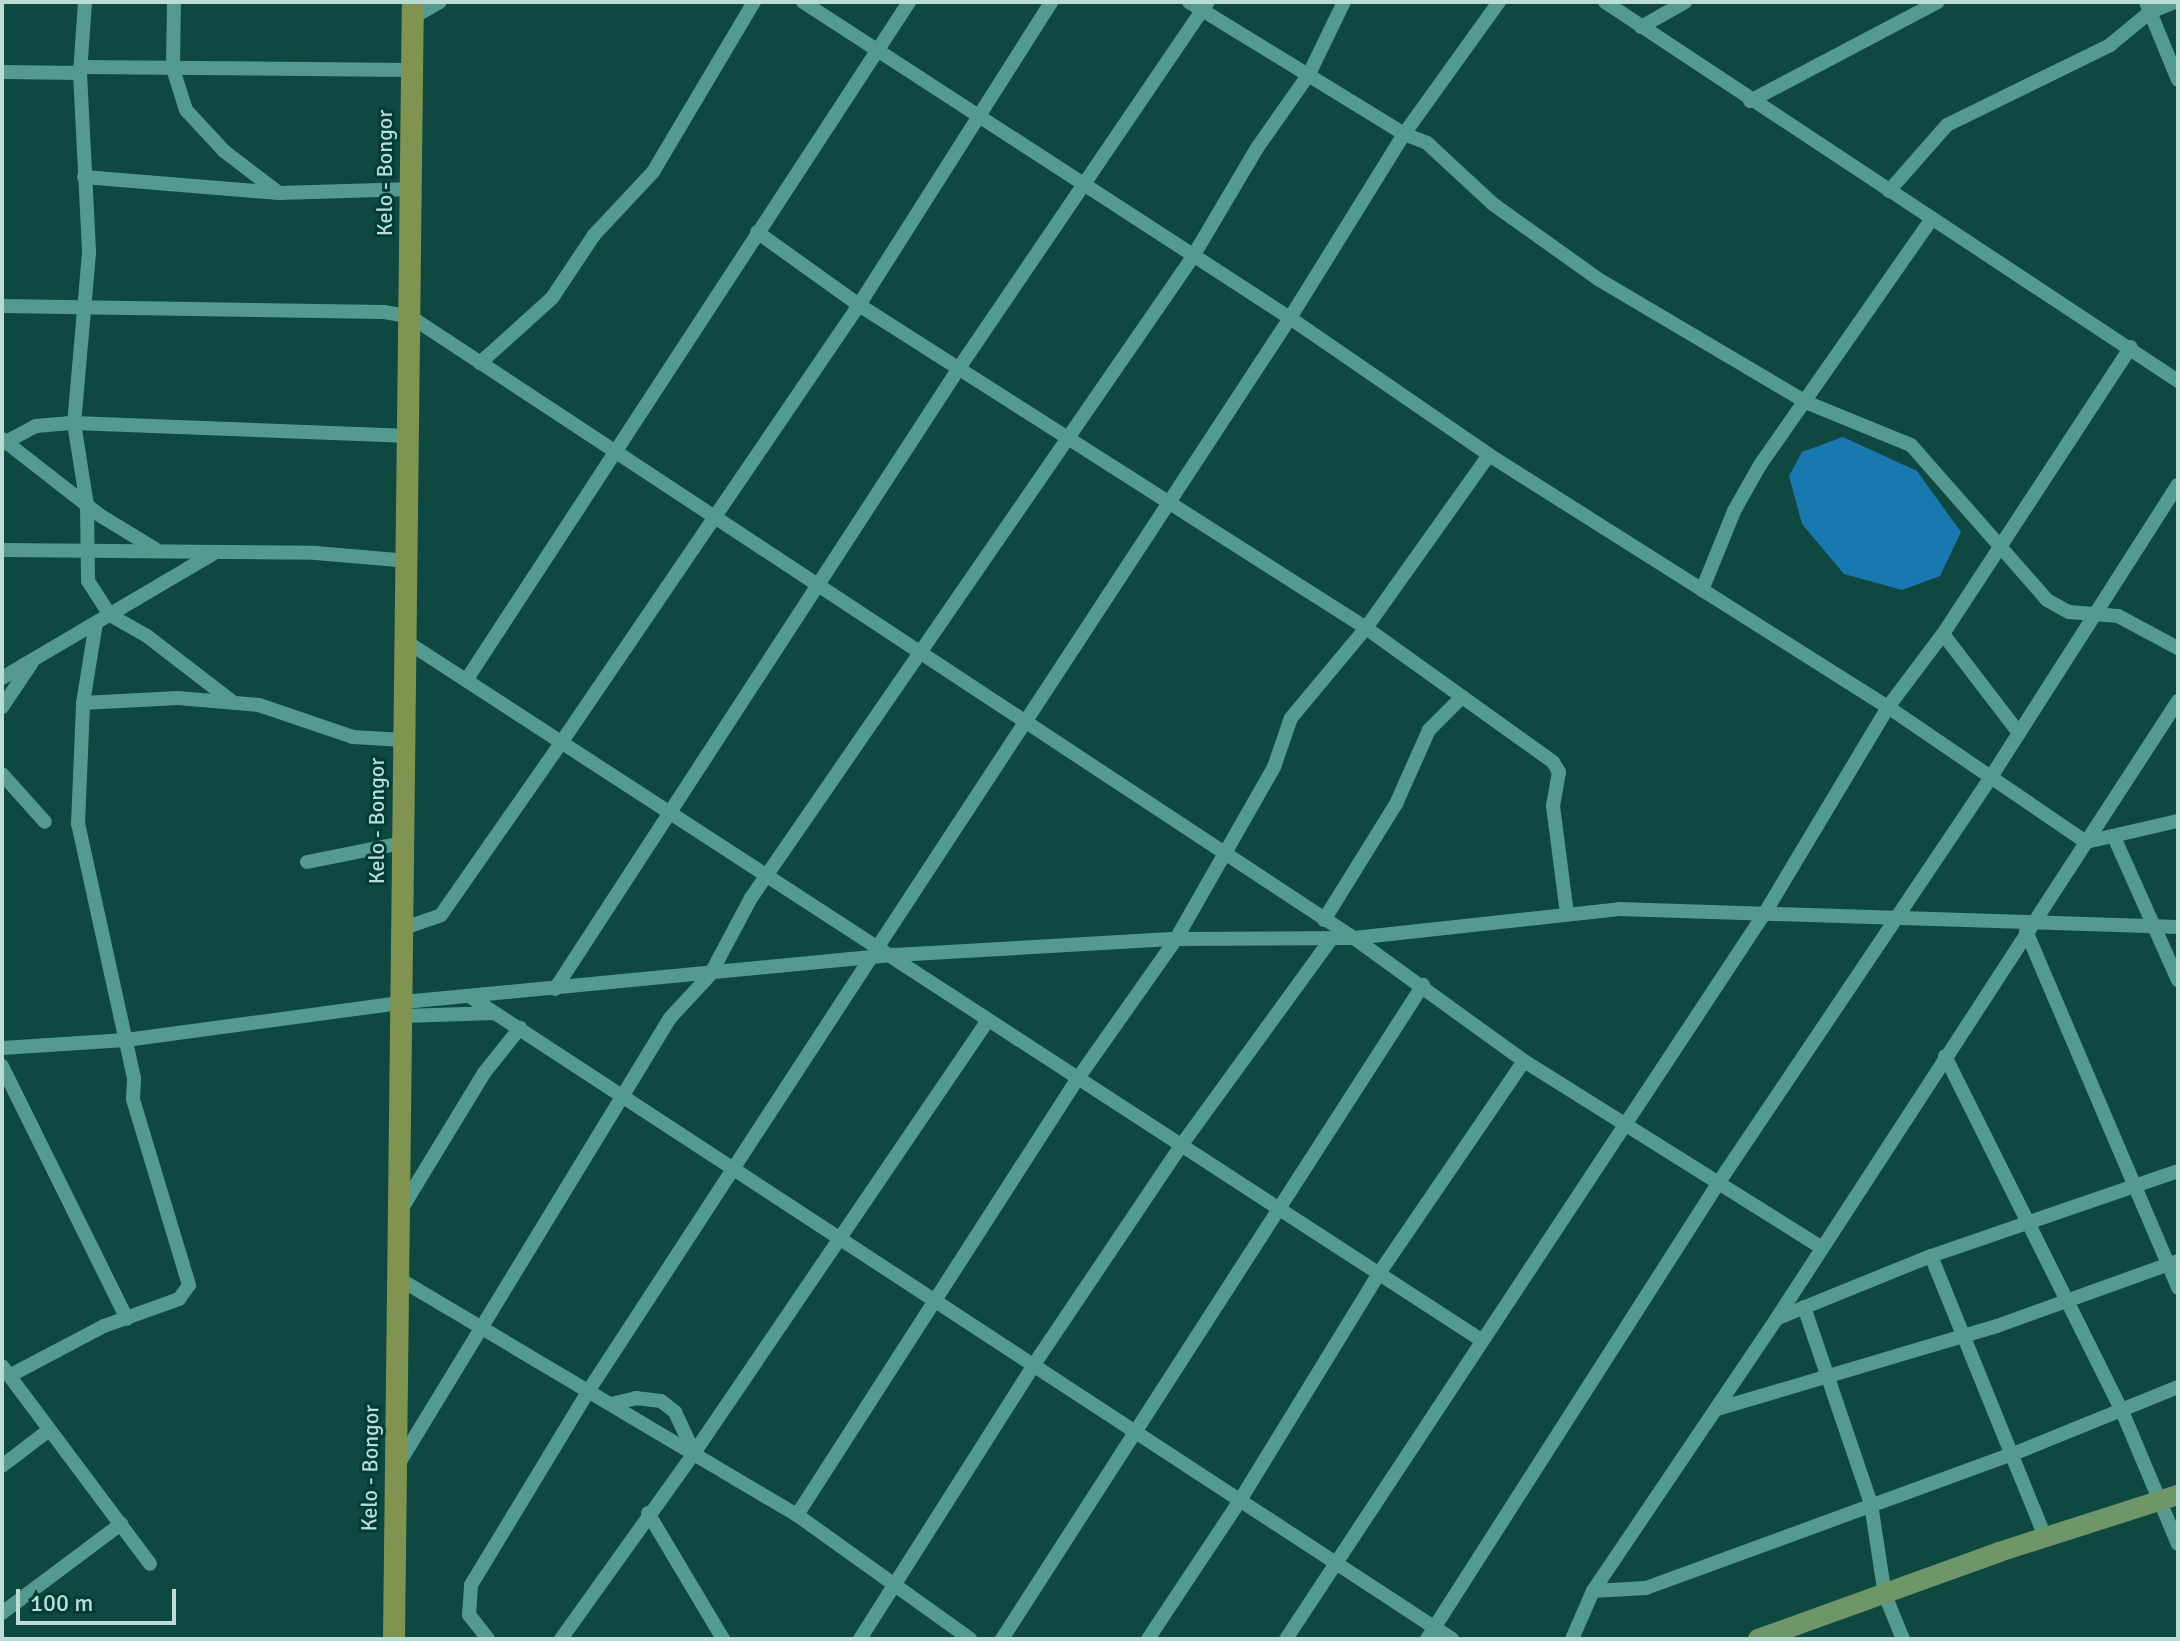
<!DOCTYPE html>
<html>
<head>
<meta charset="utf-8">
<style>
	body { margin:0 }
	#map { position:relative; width:2180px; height:1641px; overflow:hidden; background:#0f4840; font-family:Signika,sans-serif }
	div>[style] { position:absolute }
	.water>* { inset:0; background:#1a78b0 }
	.minor>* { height:14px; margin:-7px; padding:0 7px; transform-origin:7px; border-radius:7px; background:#549a8e }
	.major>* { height:20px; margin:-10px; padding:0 10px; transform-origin:10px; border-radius:10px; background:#6f9669 }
	.highway>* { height:22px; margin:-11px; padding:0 11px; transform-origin:11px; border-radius:11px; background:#819351 }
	span { translate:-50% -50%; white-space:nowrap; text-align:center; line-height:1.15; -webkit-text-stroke:6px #003d36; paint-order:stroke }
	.street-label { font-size:22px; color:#badcd5 }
	.frame { position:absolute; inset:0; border:4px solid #badcd5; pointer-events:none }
	.scale { position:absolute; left:16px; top:1589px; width:160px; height:36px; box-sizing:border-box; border:4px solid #badcd5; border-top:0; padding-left:10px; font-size:24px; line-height:28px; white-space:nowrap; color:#badcd5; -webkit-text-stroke:6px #003d36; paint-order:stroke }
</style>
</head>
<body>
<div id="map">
	<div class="water">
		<div style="clip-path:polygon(1843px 437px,1917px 471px,1961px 532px,1940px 576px,1902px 590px,1844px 574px,1802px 524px,1789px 476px,1802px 452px)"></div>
	</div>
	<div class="minor">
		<div style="left:85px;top:2px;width:71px;rotate:94deg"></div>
		<div style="left:80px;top:73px;width:180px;rotate:87.1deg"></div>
		<div style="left:89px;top:253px;width:171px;rotate:95deg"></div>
		<div style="left:74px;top:423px;width:83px;rotate:81deg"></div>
		<div style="left:87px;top:505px;width:76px;rotate:89.2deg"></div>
		<div style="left:88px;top:581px;width:40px;rotate:57.1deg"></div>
		<div style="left:110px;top:615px;width:43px;rotate:29.6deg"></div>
		<div style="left:147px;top:636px;width:110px;rotate:37.6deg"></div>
		<div style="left:174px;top:2px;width:67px;rotate:90.9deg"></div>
		<div style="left:173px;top:69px;width:43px;rotate:72.4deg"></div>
		<div style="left:186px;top:110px;width:56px;rotate:47.2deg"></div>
		<div style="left:224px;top:151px;width:69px;rotate:37.4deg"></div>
		<div style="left:803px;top:2px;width:581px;rotate:32.98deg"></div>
		<div style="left:1290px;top:318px;width:242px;rotate:34.5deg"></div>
		<div style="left:1489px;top:455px;width:472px;rotate:32.3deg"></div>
		<div style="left:1888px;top:707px;width:240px;rotate:34.3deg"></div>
		<div style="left:2086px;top:842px;width:94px;rotate:-12.9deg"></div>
		<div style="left:1189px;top:2px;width:252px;rotate:31.5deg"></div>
		<div style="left:1404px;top:134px;width:25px;rotate:21deg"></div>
		<div style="left:1427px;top:143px;width:90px;rotate:42.7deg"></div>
		<div style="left:1493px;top:204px;width:129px;rotate:35.5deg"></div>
		<div style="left:1598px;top:279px;width:244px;rotate:30.6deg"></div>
		<div style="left:1808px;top:403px;width:111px;rotate:22.2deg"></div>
		<div style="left:1911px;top:445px;width:206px;rotate:48.7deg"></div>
		<div style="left:2047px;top:600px;width:25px;rotate:29deg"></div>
		<div style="left:2069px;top:612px;width:49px;rotate:4.7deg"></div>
		<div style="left:2118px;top:616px;width:68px;rotate:28.1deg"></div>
		<div style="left:1605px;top:2px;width:687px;rotate:33.48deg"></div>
		<div style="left:2146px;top:2px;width:84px;rotate:67.7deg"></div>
		<div style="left:412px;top:18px;width:32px;rotate:-30deg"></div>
		<div style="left:1641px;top:27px;width:51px;rotate:-29.6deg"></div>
		<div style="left:80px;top:67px;width:330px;rotate:0.5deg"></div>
		<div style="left:2px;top:72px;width:78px;rotate:0.7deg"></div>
		<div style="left:1750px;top:101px;width:212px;rotate:-27.8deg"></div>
		<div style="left:84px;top:177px;width:196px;rotate:4.7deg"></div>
		<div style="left:279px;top:193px;width:134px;rotate:-1.7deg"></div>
		<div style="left:1889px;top:191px;width:88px;rotate:-48.7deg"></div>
		<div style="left:1947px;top:125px;width:182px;rotate:-26.1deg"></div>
		<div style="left:2110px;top:45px;width:52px;rotate:-39.5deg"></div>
		<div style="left:2150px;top:12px;width:27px;rotate:-22deg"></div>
		<div style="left:757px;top:232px;width:125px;rotate:35.6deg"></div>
		<div style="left:859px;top:305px;width:601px;rotate:32.5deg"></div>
		<div style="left:1366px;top:628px;width:230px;rotate:35.6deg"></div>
		<div style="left:1553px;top:762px;width:12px;rotate:59deg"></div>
		<div style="left:1559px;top:772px;width:35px;rotate:100deg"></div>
		<div style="left:1553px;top:806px;width:109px;rotate:82.6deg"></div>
		<div style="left:2px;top:306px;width:382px;rotate:0.9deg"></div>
		<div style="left:384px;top:312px;width:27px;rotate:10deg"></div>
		<div style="left:411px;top:317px;width:1129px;rotate:33.37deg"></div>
		<div style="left:1354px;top:938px;width:210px;rotate:35.9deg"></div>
		<div style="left:1524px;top:1061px;width:352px;rotate:32.1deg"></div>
		<div style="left:480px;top:363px;width:97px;rotate:-42.1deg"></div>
		<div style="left:552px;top:298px;width:76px;rotate:-56.3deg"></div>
		<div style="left:594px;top:235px;width:86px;rotate:-46.9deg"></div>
		<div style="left:653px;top:172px;width:198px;rotate:-59.3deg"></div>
		<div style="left:2px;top:439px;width:125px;rotate:37.9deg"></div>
		<div style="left:101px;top:516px;width:63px;rotate:31.4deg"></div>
		<div style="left:2px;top:444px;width:38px;rotate:-28deg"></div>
		<div style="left:36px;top:426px;width:38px;rotate:-5deg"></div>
		<div style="left:74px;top:423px;width:336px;rotate:2.2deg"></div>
		<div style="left:2px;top:550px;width:314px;rotate:0.5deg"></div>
		<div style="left:316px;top:553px;width:93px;rotate:4.9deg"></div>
		<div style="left:1702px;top:590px;width:85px;rotate:-67.9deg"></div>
		<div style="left:1734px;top:511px;width:53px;rotate:-60.5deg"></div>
		<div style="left:1760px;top:465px;width:301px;rotate:-55.1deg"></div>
		<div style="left:1943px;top:634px;width:343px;rotate:-56.8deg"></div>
		<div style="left:404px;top:640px;width:1284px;rotate:33.02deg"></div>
		<div style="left:2px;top:678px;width:246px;rotate:-30.5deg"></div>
		<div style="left:467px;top:679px;width:809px;rotate:-56.86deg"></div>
		<div style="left:83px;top:703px;width:95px;rotate:-3deg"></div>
		<div style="left:178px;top:698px;width:81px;rotate:4.9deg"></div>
		<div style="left:259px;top:705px;width:99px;rotate:18.8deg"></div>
		<div style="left:353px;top:737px;width:50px;rotate:3.4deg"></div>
		<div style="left:2px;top:707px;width:52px;rotate:-56deg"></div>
		<div style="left:2px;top:774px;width:64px;rotate:48.1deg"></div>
		<div style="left:2114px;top:837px;width:157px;rotate:65.9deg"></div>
		<div style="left:307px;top:862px;width:97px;rotate:-11.3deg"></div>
		<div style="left:1324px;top:920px;width:137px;rotate:-58.2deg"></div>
		<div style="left:1396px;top:804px;width:81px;rotate:-66deg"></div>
		<div style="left:1429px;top:730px;width:47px;rotate:-45deg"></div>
		<div style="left:404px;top:928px;width:39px;rotate:-19deg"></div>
		<div style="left:441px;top:915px;width:213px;rotate:-55.1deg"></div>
		<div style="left:563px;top:740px;width:526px;rotate:-55.77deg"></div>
		<div style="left:859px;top:305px;width:359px;rotate:-57.6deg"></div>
		<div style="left:2026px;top:931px;width:388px;rotate:66.9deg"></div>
		<div style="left:879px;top:945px;width:750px;rotate:-56.76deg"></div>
		<div style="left:1290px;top:318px;width:216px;rotate:-58.2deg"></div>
		<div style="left:1404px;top:134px;width:163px;rotate:-54.3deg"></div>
		<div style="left:555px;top:989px;width:741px;rotate:-56.95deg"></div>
		<div style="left:959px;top:368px;width:443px;rotate:-55.8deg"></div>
		<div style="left:469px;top:996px;width:1175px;rotate:33.19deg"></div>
		<div style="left:404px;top:1016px;width:91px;rotate:-1.9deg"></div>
		<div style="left:2px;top:1048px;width:124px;rotate:-3.7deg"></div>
		<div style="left:126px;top:1040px;width:291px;rotate:-7.7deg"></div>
		<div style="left:414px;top:1001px;width:483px;rotate:-5.5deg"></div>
		<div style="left:895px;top:955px;width:281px;rotate:-3.3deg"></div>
		<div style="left:1176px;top:939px;width:178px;rotate:-0.3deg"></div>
		<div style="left:1354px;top:938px;width:267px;rotate:-6.2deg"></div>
		<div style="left:1619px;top:909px;width:559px;rotate:1.84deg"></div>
		<div style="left:1945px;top:1056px;width:397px;rotate:63.5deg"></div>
		<div style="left:2122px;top:1411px;width:144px;rotate:67.2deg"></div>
		<div style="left:2px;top:1066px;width:282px;rotate:63.7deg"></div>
		<div style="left:402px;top:1208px;width:158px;rotate:-58.7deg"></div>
		<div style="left:484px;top:1073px;width:58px;rotate:-51.3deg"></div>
		<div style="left:1931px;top:1256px;width:303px;rotate:67.9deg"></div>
		<div style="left:401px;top:1280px;width:460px;rotate:30.7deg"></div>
		<div style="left:797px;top:1515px;width:213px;rotate:35.6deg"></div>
		<div style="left:1804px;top:1307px;width:208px;rotate:71.2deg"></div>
		<div style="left:1871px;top:1504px;width:92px;rotate:81.3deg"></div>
		<div style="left:1885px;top:1595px;width:48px;rotate:67.8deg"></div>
		<div style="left:1778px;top:1318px;width:165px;rotate:-22.1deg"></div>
		<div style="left:1931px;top:1256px;width:261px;rotate:-19deg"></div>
		<div style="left:2px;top:1366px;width:247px;rotate:53.2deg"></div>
		<div style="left:9px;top:1376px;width:107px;rotate:-27.8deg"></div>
		<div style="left:104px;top:1326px;width:80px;rotate:-19.8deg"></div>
		<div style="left:179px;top:1299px;width:17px;rotate:-54deg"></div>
		<div style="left:189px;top:1285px;width:194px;rotate:-106.8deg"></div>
		<div style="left:133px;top:1099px;width:21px;rotate:-87deg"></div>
		<div style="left:134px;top:1078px;width:260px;rotate:-102.4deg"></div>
		<div style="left:78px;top:824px;width:121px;rotate:-87.6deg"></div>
		<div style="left:83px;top:703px;width:81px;rotate:-80.8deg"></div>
		<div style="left:611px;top:1404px;width:26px;rotate:-13deg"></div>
		<div style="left:636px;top:1398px;width:25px;rotate:7deg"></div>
		<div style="left:661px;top:1401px;width:18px;rotate:38deg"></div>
		<div style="left:675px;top:1412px;width:45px;rotate:65.1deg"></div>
		<div style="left:1717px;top:1409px;width:292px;rotate:-16.5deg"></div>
		<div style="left:1997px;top:1326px;width:192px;rotate:-19.8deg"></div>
		<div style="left:399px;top:1463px;width:521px;rotate:-58.66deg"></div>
		<div style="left:670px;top:1018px;width:59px;rotate:-47.1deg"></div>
		<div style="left:710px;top:975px;width:87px;rotate:-62deg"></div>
		<div style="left:751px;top:898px;width:777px;rotate:-55.43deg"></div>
		<div style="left:1192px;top:258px;width:128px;rotate:-59.4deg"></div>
		<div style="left:1257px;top:148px;width:90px;rotate:-54.9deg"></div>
		<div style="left:1309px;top:74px;width:80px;rotate:-64.1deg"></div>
		<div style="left:2px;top:1466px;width:59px;rotate:-37.5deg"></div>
		<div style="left:648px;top:1513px;width:147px;rotate:59.2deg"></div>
		<div style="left:797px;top:1515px;width:516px;rotate:-57.26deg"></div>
		<div style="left:1076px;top:1081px;width:174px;rotate:-54.8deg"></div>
		<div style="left:1176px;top:939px;width:198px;rotate:-60.3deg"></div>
		<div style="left:1274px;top:767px;width:52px;rotate:-70.9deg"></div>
		<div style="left:1291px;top:718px;width:117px;rotate:-50.2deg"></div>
		<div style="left:1366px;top:628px;width:212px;rotate:-54.6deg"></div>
		<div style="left:1593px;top:1591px;width:53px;rotate:-3.2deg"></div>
		<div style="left:1646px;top:1588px;width:391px;rotate:-20.1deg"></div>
		<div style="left:2013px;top:1454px;width:178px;rotate:-22.1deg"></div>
		<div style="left:2px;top:1613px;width:149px;rotate:-36.8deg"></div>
		<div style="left:488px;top:1639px;width:31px;rotate:-128deg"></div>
		<div style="left:469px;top:1615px;width:30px;rotate:-86deg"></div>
		<div style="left:471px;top:1585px;width:228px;rotate:-58.8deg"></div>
		<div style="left:589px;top:1390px;width:515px;rotate:-56.9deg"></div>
		<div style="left:561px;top:1639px;width:229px;rotate:-54.4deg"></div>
		<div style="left:694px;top:1453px;width:523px;rotate:-55.82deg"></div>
		<div style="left:860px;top:1639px;width:327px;rotate:-57.6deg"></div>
		<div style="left:1035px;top:1363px;width:260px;rotate:-56.1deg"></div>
		<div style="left:1180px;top:1147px;width:257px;rotate:-54deg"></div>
		<div style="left:1002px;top:1639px;width:778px;rotate:-57.23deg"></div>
		<div style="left:1148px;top:1639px;width:164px;rotate:-56.4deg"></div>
		<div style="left:1239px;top:1502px;width:266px;rotate:-58.5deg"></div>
		<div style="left:1378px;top:1275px;width:259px;rotate:-55.7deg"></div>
		<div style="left:1286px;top:1639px;width:872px;rotate:-56.6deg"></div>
		<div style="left:1766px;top:911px;width:238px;rotate:-59.1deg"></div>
		<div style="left:1888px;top:707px;width:91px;rotate:-53deg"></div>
		<div style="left:1943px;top:634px;width:125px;rotate:52.5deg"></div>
		<div style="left:1427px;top:1639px;width:542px;rotate:-57.42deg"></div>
		<div style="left:1719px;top:1182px;width:484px;rotate:-56.1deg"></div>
		<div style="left:1989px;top:780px;width:350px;rotate:-57.4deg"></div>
		<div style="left:1572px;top:1639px;width:52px;rotate:-66.4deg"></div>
		<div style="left:1593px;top:1591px;width:329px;rotate:-56deg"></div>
		<div style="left:1777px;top:1318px;width:736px;rotate:-56.98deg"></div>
	</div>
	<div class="major">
		<div style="left:1758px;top:1639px;width:256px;rotate:-19.8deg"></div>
		<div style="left:1999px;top:1552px;width:188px;rotate:-17.7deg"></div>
	</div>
	<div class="highway">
		<div style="left:394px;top:1639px;width:1637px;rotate:-89.34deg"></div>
	</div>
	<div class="street-label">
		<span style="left:385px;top:173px;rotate:-90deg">Kelo - Bongor</span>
		<span style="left:377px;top:821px;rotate:-90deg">Kelo - Bongor</span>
		<span style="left:370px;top:1468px;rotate:-89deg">Kelo - Bongor</span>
	</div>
	<div class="frame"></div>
	<div class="scale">100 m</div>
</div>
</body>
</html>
